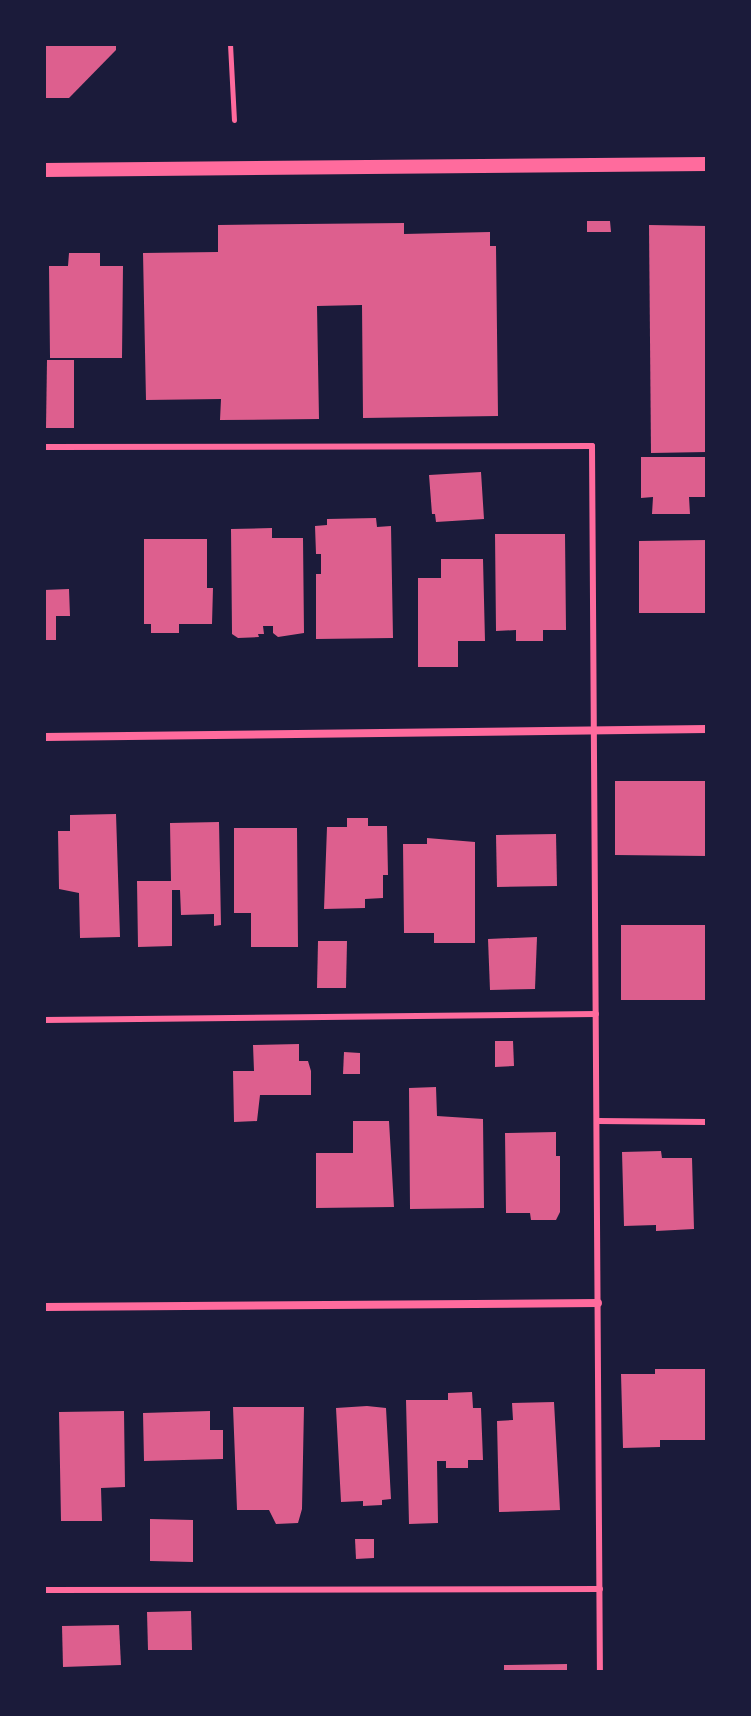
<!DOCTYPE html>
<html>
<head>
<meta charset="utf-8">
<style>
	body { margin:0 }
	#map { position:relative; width:751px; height:1716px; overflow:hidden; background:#1b1b3a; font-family:"Varela Round",sans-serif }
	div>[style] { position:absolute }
	.building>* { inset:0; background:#dd5f8e }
	.path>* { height:5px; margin:-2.5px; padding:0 2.5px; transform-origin:2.5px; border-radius:2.5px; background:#ff6b9d }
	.service>* { height:6px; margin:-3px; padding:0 3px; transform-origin:3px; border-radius:3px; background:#ff6b9d }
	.minor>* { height:8px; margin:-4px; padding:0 4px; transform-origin:4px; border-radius:4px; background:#ff6b9d }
	.tertiary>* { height:14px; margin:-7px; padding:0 7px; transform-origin:7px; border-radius:7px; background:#ff6b9d }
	span { translate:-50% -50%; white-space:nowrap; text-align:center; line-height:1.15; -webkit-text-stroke:7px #1b1b3a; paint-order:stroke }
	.frame { position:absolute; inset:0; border:46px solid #1b1b3a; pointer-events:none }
</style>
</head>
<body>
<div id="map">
	<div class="building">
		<div style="clip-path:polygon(44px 44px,116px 44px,116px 50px,69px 98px,44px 98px)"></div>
		<div style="clip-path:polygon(587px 221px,610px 221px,611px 232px,587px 232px)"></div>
		<div style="clip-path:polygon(404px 223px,404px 234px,490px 232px,490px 246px,496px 246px,498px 416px,363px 418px,362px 305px,317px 306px,319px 419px,220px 420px,221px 399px,146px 400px,143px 253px,218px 252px,218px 225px)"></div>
		<div style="clip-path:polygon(649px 225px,707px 226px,707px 452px,651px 453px)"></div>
		<div style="clip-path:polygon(69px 253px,100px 253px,100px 266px,123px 266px,122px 358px,50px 358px,49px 266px,68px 266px)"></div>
		<div style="clip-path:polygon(47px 360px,74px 360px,74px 428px,46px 428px)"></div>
		<div style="clip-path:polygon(641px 457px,707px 457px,707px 497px,689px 497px,690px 514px,652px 514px,653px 497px,641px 498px)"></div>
		<div style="clip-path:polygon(481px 472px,484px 519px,436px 522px,435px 514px,432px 514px,429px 475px)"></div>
		<div style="clip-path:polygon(376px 518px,377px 527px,391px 526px,393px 638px,316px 639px,316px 574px,321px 574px,321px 554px,316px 554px,315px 526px,327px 525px,327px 519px)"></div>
		<div style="clip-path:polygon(272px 528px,272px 538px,303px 538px,304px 633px,278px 637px,273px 633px,273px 626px,263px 626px,264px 634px,258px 634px,259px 637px,238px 638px,232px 634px,231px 529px)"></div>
		<div style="clip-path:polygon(495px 534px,565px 534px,566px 630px,543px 630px,543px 641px,516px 641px,516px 630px,496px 631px)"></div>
		<div style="clip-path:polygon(144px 539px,207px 539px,207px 588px,213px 588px,212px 624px,179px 624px,179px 633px,151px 633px,151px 624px,144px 624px)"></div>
		<div style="clip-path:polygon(707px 540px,707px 613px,639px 613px,639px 541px)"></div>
		<div style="clip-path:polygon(441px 559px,483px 559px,485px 641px,458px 641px,458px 667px,418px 667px,418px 578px,441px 578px)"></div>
		<div style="clip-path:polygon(69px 589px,70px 616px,56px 616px,56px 640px,44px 640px,44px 590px)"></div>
		<div style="clip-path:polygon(615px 781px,707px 781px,707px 856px,615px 855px)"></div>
		<div style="clip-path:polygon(116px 814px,120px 937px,80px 938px,79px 893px,59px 889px,58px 831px,70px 831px,70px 815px)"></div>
		<div style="clip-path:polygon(347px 818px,368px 818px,368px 826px,387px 826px,388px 875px,383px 875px,383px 898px,365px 899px,365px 908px,324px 909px,327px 827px,347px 827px)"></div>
		<div style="clip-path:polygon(219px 822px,221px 925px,214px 926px,214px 914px,181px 915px,180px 890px,172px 890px,172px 946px,138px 947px,137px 881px,171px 881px,170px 823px)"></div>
		<div style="clip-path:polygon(234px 828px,297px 828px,298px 947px,251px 947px,251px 913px,234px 913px)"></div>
		<div style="clip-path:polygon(556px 834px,557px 886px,497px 887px,496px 835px)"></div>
		<div style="clip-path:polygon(427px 838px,475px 842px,475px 943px,434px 943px,434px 933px,404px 933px,403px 844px,427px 844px)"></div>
		<div style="clip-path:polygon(621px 925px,707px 925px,707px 1000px,621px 1000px)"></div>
		<div style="clip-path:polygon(537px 937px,535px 989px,490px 990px,488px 939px)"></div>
		<div style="clip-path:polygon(318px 941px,347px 941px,346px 988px,317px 988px)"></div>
		<div style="clip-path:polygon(495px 1041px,513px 1041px,514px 1066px,495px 1067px)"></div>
		<div style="clip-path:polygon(299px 1044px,299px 1061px,308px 1061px,311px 1071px,311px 1095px,260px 1095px,257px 1121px,234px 1122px,233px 1071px,254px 1071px,253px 1045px)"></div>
		<div style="clip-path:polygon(344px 1052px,360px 1053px,360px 1074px,343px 1074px)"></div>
		<div style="clip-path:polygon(436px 1087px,437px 1116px,483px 1119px,484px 1208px,410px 1209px,409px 1088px)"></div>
		<div style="clip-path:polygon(353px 1121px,389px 1121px,394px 1207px,316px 1208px,316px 1153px,353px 1153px)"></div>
		<div style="clip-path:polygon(556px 1132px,556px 1156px,560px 1156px,560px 1212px,556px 1220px,531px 1220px,530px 1213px,506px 1213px,505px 1133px)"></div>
		<div style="clip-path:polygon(661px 1151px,662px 1158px,692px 1158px,694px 1229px,656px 1231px,656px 1225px,624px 1226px,622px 1152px)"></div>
		<div style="clip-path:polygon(655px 1369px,707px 1369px,707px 1440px,660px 1440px,660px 1447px,623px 1448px,621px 1374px,655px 1374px)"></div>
		<div style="clip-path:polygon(472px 1392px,473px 1408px,481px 1408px,483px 1460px,468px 1460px,468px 1468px,446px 1468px,446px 1461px,437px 1461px,438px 1523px,409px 1524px,406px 1400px,448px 1400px,448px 1393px)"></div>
		<div style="clip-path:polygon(554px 1402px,560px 1510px,499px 1512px,497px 1421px,513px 1420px,512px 1403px)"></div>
		<div style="clip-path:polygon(367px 1406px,386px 1408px,391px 1499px,382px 1500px,382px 1505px,363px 1506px,363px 1501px,341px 1502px,336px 1408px)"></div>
		<div style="clip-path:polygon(233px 1407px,304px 1407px,302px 1509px,298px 1523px,276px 1524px,269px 1510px,237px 1510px)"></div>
		<div style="clip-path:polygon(124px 1411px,125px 1487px,101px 1488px,102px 1521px,61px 1521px,59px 1412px)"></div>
		<div style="clip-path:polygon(210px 1411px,210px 1430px,223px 1430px,223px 1459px,144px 1461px,143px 1413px)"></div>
		<div style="clip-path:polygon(150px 1519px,193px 1520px,193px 1562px,150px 1561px)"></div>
		<div style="clip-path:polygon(355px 1539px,374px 1539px,374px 1558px,356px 1559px)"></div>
		<div style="clip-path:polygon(191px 1611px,192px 1650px,148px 1650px,147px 1612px)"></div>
		<div style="clip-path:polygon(119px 1625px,121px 1665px,63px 1667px,62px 1626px)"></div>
		<div style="clip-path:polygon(567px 1664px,567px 1672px,504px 1672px,504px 1665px)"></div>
	</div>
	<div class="path">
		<div style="left:230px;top:44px;width:76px;rotate:87deg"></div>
	</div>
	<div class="service">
		<div style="left:44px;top:447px;width:548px;rotate:-0.1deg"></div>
		<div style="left:592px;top:446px;width:1226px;rotate:89.63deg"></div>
		<div style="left:44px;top:1020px;width:552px;rotate:-0.62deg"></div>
		<div style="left:598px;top:1121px;width:109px;rotate:0.5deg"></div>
		<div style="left:44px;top:1590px;width:556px;rotate:-0.1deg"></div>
	</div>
	<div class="minor">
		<div style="left:44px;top:737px;width:663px;rotate:-0.69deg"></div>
		<div style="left:44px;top:1307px;width:554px;rotate:-0.41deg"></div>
	</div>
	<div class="tertiary">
		<div style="left:44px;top:170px;width:663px;rotate:-0.52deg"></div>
	</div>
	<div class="frame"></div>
</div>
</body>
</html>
